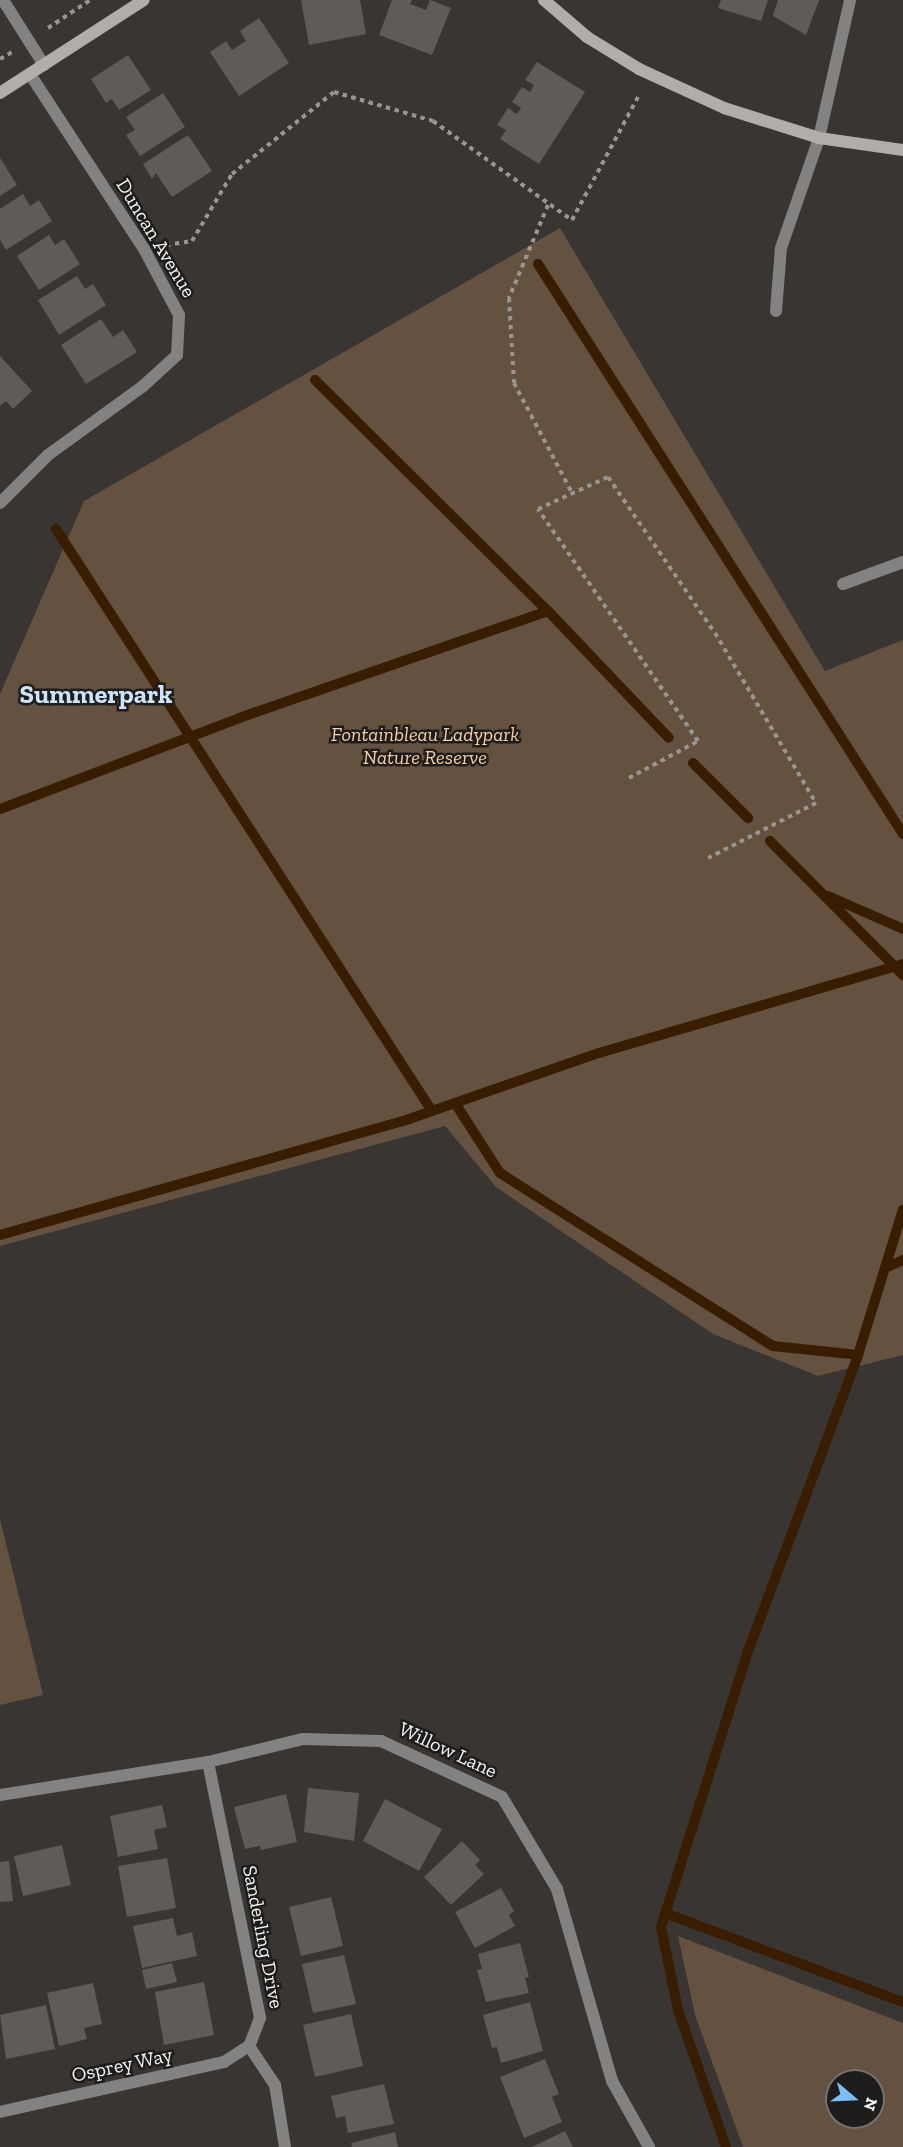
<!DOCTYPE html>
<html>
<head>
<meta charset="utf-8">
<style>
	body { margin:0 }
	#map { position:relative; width:903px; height:2147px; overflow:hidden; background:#383532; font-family:"Zilla Slab",serif }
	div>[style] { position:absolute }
	.green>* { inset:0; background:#64513f }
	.stream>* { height:10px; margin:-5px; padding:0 5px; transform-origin:5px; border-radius:5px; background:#381d00 }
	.building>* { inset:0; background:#5f5b58 }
	.path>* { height:4px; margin-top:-2px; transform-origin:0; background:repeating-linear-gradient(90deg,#989593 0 4.5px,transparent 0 9px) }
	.lane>* { height:12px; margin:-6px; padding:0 6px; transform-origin:6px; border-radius:6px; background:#848280 }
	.street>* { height:12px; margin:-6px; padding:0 6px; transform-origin:6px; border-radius:6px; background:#848280 }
	.secondary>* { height:12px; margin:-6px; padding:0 6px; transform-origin:6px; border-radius:6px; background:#b0adab }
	span { translate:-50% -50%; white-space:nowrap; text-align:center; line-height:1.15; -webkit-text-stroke:5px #1e1d1b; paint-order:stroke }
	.street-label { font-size:20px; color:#f5f3f1 }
	.park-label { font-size:20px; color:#f8cea5; font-style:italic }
	.district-label { font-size:26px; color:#cde5fc; font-weight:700 }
	.north { position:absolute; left:825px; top:2069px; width:60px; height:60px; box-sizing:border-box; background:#1e1d1b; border:2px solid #747371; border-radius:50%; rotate:109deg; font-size:16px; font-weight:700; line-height:24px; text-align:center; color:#f5f3f1 }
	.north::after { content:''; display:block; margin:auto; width:21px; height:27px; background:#7bbef8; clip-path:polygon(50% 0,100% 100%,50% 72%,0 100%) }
</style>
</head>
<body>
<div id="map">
	<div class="green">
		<div style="clip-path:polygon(560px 228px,825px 671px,903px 640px,903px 1355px,818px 1376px,713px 1334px,496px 1187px,445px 1126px,0 1246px,0 694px,84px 501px)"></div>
		<div style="clip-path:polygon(0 1519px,43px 1695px,0 1705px)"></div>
		<div style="clip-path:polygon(evenodd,678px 1936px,903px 2023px,903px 2147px,743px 2147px,695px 2015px,678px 1936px,837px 2081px,873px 2081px,873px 2117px,837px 2117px,837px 2081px)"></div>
	</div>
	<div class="stream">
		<div style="left:538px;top:264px;width:677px;rotate:57.37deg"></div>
		<div style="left:315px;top:380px;width:328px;rotate:44.8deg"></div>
		<div style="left:548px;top:611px;width:175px;rotate:46.4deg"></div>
		<div style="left:56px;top:529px;width:693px;rotate:57.14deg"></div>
		<div style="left:693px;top:763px;width:78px;rotate:45deg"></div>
		<div style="left:0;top:809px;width:256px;rotate:-20.8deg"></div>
		<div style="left:239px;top:718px;width:327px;rotate:-19.1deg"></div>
		<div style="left:770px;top:841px;width:189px;rotate:45.2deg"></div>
		<div style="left:828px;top:896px;width:82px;rotate:23.7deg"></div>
		<div style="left:455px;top:1103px;width:83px;rotate:57.3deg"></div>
		<div style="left:500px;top:1173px;width:323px;rotate:32.4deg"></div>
		<div style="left:773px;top:1346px;width:85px;rotate:6deg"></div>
		<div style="left:0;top:1235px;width:425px;rotate:-15.8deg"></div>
		<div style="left:409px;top:1119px;width:201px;rotate:-19.2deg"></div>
		<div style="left:599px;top:1053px;width:317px;rotate:-16.3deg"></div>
		<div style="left:885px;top:1268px;width:20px;rotate:-24deg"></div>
		<div style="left:665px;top:1913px;width:254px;rotate:20.5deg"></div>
		<div style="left:726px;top:2147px;width:145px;rotate:-109.3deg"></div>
		<div style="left:678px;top:2010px;width:85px;rotate:-101.6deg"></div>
		<div style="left:661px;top:1927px;width:286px;rotate:-72.5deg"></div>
		<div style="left:747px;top:1654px;width:319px;rotate:-69.6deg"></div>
		<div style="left:858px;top:1355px;width:152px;rotate:-72.8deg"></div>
	</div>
	<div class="building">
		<div style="clip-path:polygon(301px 0,360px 0,366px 34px,309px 45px)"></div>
		<div style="clip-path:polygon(392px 0,412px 0,410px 4px,426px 10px,430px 0,451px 8px,432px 55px,379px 35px)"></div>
		<div style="clip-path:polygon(721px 0,768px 0,761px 21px,718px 8px)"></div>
		<div style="clip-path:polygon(778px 0,819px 0,806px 35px,773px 16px)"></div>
		<div style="clip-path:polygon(259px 18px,289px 63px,239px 96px,210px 52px,226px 41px,232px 50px,246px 41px,240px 31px)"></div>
		<div style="clip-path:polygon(128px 55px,151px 90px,119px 110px,112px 99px,106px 103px,91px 79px)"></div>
		<div style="clip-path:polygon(537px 62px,585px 92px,539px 164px,500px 139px,506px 130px,497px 125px,508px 108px,517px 114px,521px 108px,512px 102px,522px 87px,530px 92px,534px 85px,525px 80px)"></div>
		<div style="clip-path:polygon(163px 93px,185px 127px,140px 156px,126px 135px,135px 130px,126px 117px)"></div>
		<div style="clip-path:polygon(188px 135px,212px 171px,172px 197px,156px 173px,152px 179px,143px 164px)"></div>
		<div style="clip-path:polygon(0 158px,17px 185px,0 196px)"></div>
		<div style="clip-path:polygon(23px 194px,30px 206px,39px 200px,52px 221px,6px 250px,0 240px,0 209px)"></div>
		<div style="clip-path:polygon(49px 235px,55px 245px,64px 239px,80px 264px,39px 290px,17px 256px)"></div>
		<div style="clip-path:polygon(77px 276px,85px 289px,93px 284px,106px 305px,59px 335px,38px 300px)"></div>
		<div style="clip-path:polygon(101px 319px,113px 337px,123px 330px,137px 352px,86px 384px,61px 345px)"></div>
		<div style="clip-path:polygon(0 356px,32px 391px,13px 409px,6px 401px,0 406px)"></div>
		<div style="clip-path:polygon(308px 1788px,359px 1793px,354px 1841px,304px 1832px)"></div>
		<div style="clip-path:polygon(286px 1794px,297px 1842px,261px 1850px,260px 1846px,245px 1849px,234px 1807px)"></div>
		<div style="clip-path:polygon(385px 1799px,442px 1829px,419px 1871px,363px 1841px)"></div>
		<div style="clip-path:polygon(162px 1805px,167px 1827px,154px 1830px,158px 1849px,118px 1857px,110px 1816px)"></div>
		<div style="clip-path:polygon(462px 1841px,480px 1860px,475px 1865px,484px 1874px,451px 1905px,424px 1877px)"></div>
		<div style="clip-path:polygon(62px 1845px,71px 1885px,23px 1896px,14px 1856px)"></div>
		<div style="clip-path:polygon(167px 1858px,176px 1908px,127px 1917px,118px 1866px)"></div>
		<div style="clip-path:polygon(9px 1861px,13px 1901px,0 1902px,0 1862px)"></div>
		<div style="clip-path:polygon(501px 1888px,514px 1911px,509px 1915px,515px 1926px,475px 1948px,455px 1912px)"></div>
		<div style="clip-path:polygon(331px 1897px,343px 1946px,301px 1956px,289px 1907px)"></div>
		<div style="clip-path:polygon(173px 1918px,177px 1936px,192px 1932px,197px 1956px,142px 1968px,133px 1926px)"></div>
		<div style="clip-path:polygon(520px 1943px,529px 1977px,525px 1978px,529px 1993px,486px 2002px,477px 1970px,482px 1969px,478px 1954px)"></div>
		<div style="clip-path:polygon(344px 1955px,356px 2004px,313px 2013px,302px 1964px)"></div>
		<div style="clip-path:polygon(172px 1963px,177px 1982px,146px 1989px,142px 1970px)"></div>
		<div style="clip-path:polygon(204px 1982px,214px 2035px,164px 2045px,155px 1992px)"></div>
		<div style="clip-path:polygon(93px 1983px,102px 2024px,84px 2028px,87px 2039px,59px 2046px,47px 1993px)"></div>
		<div style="clip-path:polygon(530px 2002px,543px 2051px,501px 2063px,497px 2047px,492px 2048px,483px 2015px)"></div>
		<div style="clip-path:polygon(46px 2005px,55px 2049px,6px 2059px,0 2015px)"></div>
		<div style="clip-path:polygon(351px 2014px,363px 2066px,315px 2077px,303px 2025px)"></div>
		<div style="clip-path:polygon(545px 2059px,559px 2094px,552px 2097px,562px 2122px,524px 2138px,500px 2077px)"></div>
		<div style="clip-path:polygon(384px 2084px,394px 2124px,348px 2133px,345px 2116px,336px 2118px,331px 2096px)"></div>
		<div style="clip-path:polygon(565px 2131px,573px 2147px,532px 2147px)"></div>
		<div style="clip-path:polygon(395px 2132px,398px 2147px,352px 2147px,351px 2143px)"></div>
	</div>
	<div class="path">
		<div style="left:48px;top:28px;width:50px;rotate:-33.7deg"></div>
		<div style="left:0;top:59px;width:14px;rotate:-30deg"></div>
		<div style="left:548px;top:205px;width:101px;rotate:112.8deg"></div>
		<div style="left:509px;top:298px;width:85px;rotate:86.6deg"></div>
		<div style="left:514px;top:383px;width:124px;rotate:62.2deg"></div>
		<div style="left:166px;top:245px;width:26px;rotate:-9deg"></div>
		<div style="left:192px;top:241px;width:78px;rotate:-59.2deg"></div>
		<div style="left:232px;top:174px;width:131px;rotate:-38.8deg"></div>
		<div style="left:334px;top:92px;width:103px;rotate:16.3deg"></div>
		<div style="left:433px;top:121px;width:171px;rotate:35.5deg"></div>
		<div style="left:572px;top:220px;width:144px;rotate:-61.8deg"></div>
		<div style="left:629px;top:778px;width:78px;rotate:-28.2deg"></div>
		<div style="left:698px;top:741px;width:282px;rotate:-124.6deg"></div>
		<div style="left:538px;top:509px;width:77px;rotate:-24.6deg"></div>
		<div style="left:608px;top:477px;width:189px;rotate:55.6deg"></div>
		<div style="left:715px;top:633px;width:198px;rotate:59.3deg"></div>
		<div style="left:816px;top:803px;width:121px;rotate:153deg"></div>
	</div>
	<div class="lane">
		<div style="left:3px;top:0;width:77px;rotate:57.8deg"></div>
	</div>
	<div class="street">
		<div style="left:776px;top:311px;width:63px;rotate:-85.5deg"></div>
		<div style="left:781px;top:248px;width:116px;rotate:-70.9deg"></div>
		<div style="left:819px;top:138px;width:141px;rotate:-77.3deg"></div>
		<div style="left:0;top:503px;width:68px;rotate:-45deg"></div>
		<div style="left:48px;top:455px;width:116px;rotate:-35.9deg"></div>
		<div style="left:142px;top:387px;width:47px;rotate:-42.4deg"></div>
		<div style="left:177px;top:355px;width:40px;rotate:-87.1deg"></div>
		<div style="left:179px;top:315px;width:75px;rotate:-117.9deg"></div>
		<div style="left:144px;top:249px;width:209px;rotate:-123.1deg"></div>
		<div style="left:843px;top:584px;width:64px;rotate:-20.1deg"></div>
		<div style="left:208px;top:1762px;width:261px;rotate:78.5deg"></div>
		<div style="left:260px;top:2018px;width:30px;rotate:111deg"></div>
		<div style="left:249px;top:2046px;width:47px;rotate:56.3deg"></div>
		<div style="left:275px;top:2085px;width:63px;rotate:80.8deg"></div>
		<div style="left:0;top:1795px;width:211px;rotate:-9deg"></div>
		<div style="left:208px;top:1762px;width:98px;rotate:-13.6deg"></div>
		<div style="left:303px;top:1739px;width:78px;rotate:1.5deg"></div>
		<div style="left:381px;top:1741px;width:133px;rotate:24.8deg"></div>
		<div style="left:502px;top:1797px;width:107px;rotate:59.1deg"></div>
		<div style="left:557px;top:1889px;width:200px;rotate:74deg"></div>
		<div style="left:612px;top:2081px;width:76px;rotate:60.7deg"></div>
		<div style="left:0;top:2112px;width:230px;rotate:-12.6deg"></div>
		<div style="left:224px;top:2062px;width:30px;rotate:-33deg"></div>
	</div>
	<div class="secondary">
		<div style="left:544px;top:0;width:57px;rotate:40.7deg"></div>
		<div style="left:587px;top:37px;width:61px;rotate:31.6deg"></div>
		<div style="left:639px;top:69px;width:94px;rotate:24.6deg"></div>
		<div style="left:724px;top:108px;width:100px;rotate:17.5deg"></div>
		<div style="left:819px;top:138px;width:85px;rotate:8.1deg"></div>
		<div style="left:0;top:93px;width:171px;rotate:-32.9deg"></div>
	</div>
	<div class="street-label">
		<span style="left:156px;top:238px;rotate:59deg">Duncan Avenue</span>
		<span style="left:448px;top:1750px;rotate:25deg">Willow Lane</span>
		<span style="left:263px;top:1937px;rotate:79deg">Sanderling Drive</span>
		<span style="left:122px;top:2065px;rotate:-12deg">Osprey Way</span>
	</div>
	<div class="park-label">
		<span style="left:425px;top:746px">Fontainbleau Ladypark<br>Nature Reserve</span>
	</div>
	<div class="district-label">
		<span style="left:96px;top:695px">Summerpark</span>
	</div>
	<div class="north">N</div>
</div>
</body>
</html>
